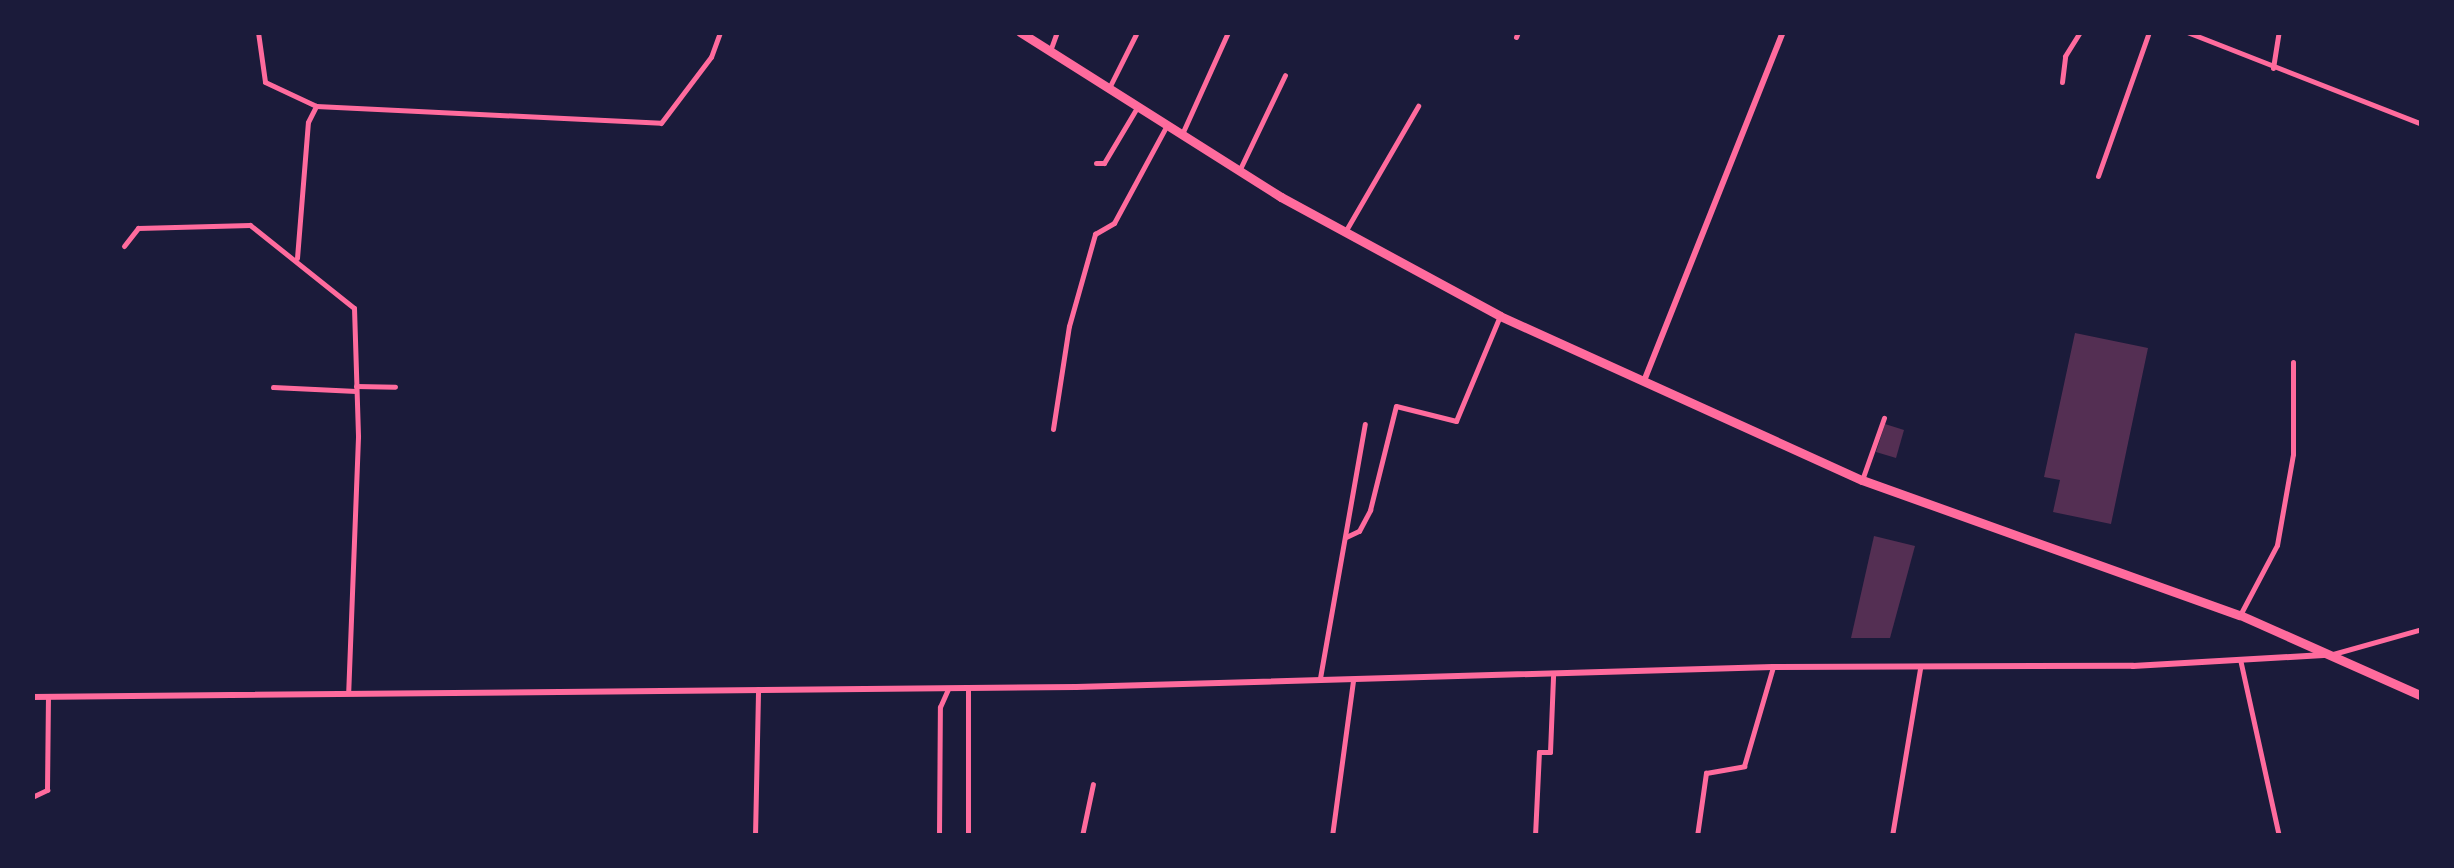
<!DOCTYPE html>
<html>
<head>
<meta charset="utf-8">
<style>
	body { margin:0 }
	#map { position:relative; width:2454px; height:868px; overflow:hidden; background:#1b1b3a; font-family:"Fira Sans",sans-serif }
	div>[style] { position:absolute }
	.building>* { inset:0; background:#542f53 }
	.minor>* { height:5px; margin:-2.5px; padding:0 2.5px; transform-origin:2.5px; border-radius:2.5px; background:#ff6b9d }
	.tertiary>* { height:6px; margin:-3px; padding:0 3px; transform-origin:3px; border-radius:3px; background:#ff6b9d }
	.trunk>* { height:9px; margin:-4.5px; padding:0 4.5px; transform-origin:4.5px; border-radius:4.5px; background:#ff6b9d }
	span { translate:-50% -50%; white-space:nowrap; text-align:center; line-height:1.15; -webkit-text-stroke:10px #1b1b3a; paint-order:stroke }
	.frame { position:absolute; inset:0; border:35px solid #1b1b3a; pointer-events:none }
</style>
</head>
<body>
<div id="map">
	<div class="building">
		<div style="clip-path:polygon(2075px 333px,2148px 348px,2111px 524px,2053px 512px,2060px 480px,2044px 477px)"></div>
		<div style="clip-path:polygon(1885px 424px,1904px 430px,1896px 458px,1876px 452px)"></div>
		<div style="clip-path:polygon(1874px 536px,1915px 546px,1890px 638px,1851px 638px)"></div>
	</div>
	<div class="minor">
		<div style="left:258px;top:32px;width:50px;rotate:82deg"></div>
		<div style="left:265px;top:82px;width:56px;rotate:25.2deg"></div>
		<div style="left:2187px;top:32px;width:252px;rotate:21.4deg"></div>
		<div style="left:1516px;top:37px;width:5px;rotate:-68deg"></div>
		<div style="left:1050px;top:51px;width:20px;rotate:-70deg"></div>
		<div style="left:2273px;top:68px;width:36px;rotate:-81deg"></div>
		<div style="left:2062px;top:82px;width:26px;rotate:-83deg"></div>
		<div style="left:2065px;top:56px;width:28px;rotate:-58deg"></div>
		<div style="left:1109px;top:88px;width:60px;rotate:-63.4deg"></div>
		<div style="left:1182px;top:134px;width:112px;rotate:-65.7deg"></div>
		<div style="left:1096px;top:163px;width:8px"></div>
		<div style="left:1104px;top:163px;width:66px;rotate:-59.2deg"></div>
		<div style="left:1240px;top:169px;width:104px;rotate:-64.4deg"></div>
		<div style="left:2098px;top:176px;width:153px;rotate:-70.5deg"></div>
		<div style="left:1345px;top:232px;width:146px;rotate:-59.9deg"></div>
		<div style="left:124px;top:246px;width:23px;rotate:-52deg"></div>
		<div style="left:138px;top:228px;width:112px;rotate:-1.5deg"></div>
		<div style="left:250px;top:225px;width:133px;rotate:38.6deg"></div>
		<div style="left:354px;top:308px;width:129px;rotate:88.2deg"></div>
		<div style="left:358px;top:437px;width:256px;rotate:92.2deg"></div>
		<div style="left:297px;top:258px;width:136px;rotate:-85.4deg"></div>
		<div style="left:308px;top:122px;width:18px;rotate:-63deg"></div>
		<div style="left:316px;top:106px;width:345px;rotate:2.8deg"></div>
		<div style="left:661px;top:123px;width:83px;rotate:-52.9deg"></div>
		<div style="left:711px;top:57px;width:27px;rotate:-70deg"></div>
		<div style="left:356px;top:386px;width:39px;rotate:1deg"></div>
		<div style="left:273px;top:387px;width:83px;rotate:2.8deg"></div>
		<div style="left:1053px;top:429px;width:104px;rotate:-81.2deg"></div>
		<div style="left:1069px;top:326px;width:96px;rotate:-74.2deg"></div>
		<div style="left:1095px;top:234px;width:22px;rotate:-30deg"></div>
		<div style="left:1114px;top:223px;width:111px;rotate:-61.6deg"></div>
		<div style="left:1862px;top:480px;width:66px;rotate:-70.5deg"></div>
		<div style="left:1346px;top:537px;width:14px;rotate:-25deg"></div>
		<div style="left:1359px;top:531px;width:24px;rotate:-62deg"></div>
		<div style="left:1370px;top:510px;width:107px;rotate:-76deg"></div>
		<div style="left:1396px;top:406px;width:62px;rotate:14deg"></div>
		<div style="left:1456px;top:421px;width:114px;rotate:-67.3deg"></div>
		<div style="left:2240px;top:615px;width:79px;rotate:-62.1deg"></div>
		<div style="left:2277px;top:545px;width:92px;rotate:-80deg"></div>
		<div style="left:2293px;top:454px;width:92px;rotate:-90deg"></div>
		<div style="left:2333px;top:654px;width:92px;rotate:-15.7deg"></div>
		<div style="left:2240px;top:659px;width:181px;rotate:77.6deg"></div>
		<div style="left:1320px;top:678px;width:258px;rotate:-80deg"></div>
		<div style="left:968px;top:689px;width:147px;rotate:90deg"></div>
		<div style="left:32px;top:797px;width:17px;rotate:-25deg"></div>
		<div style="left:47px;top:790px;width:93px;rotate:-89.4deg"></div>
		<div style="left:755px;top:836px;width:147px;rotate:-88.8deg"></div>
		<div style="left:939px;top:836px;width:129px;rotate:-89.6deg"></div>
		<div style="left:940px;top:707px;width:20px;rotate:-66deg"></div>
		<div style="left:1082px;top:836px;width:53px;rotate:-78.1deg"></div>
		<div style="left:1332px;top:836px;width:157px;rotate:-82.3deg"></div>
		<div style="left:1535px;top:836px;width:84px;rotate:-87.3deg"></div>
		<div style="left:1539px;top:752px;width:11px"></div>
		<div style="left:1550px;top:752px;width:76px;rotate:-87.7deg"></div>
		<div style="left:1697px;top:836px;width:64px;rotate:-81.9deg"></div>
		<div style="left:1706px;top:773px;width:39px;rotate:-10deg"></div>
		<div style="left:1744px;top:766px;width:103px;rotate:-73.7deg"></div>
		<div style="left:1892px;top:836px;width:170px;rotate:-80.5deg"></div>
	</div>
	<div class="tertiary">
		<div style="left:1644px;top:381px;width:376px;rotate:-68.3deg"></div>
		<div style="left:32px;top:697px;width:1044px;rotate:-0.55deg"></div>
		<div style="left:1076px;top:687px;width:697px;rotate:-1.64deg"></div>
		<div style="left:1773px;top:667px;width:360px;rotate:-0.2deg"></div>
		<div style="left:2133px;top:666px;width:191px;rotate:-3.3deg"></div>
	</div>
	<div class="trunk">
		<div style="left:1020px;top:32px;width:309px;rotate:32.3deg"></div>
		<div style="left:1281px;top:197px;width:249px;rotate:28.5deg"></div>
		<div style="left:1500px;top:316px;width:397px;rotate:24.4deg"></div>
		<div style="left:1862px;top:480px;width:401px;rotate:19.7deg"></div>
		<div style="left:2240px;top:615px;width:199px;rotate:24deg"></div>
	</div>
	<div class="frame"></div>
</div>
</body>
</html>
